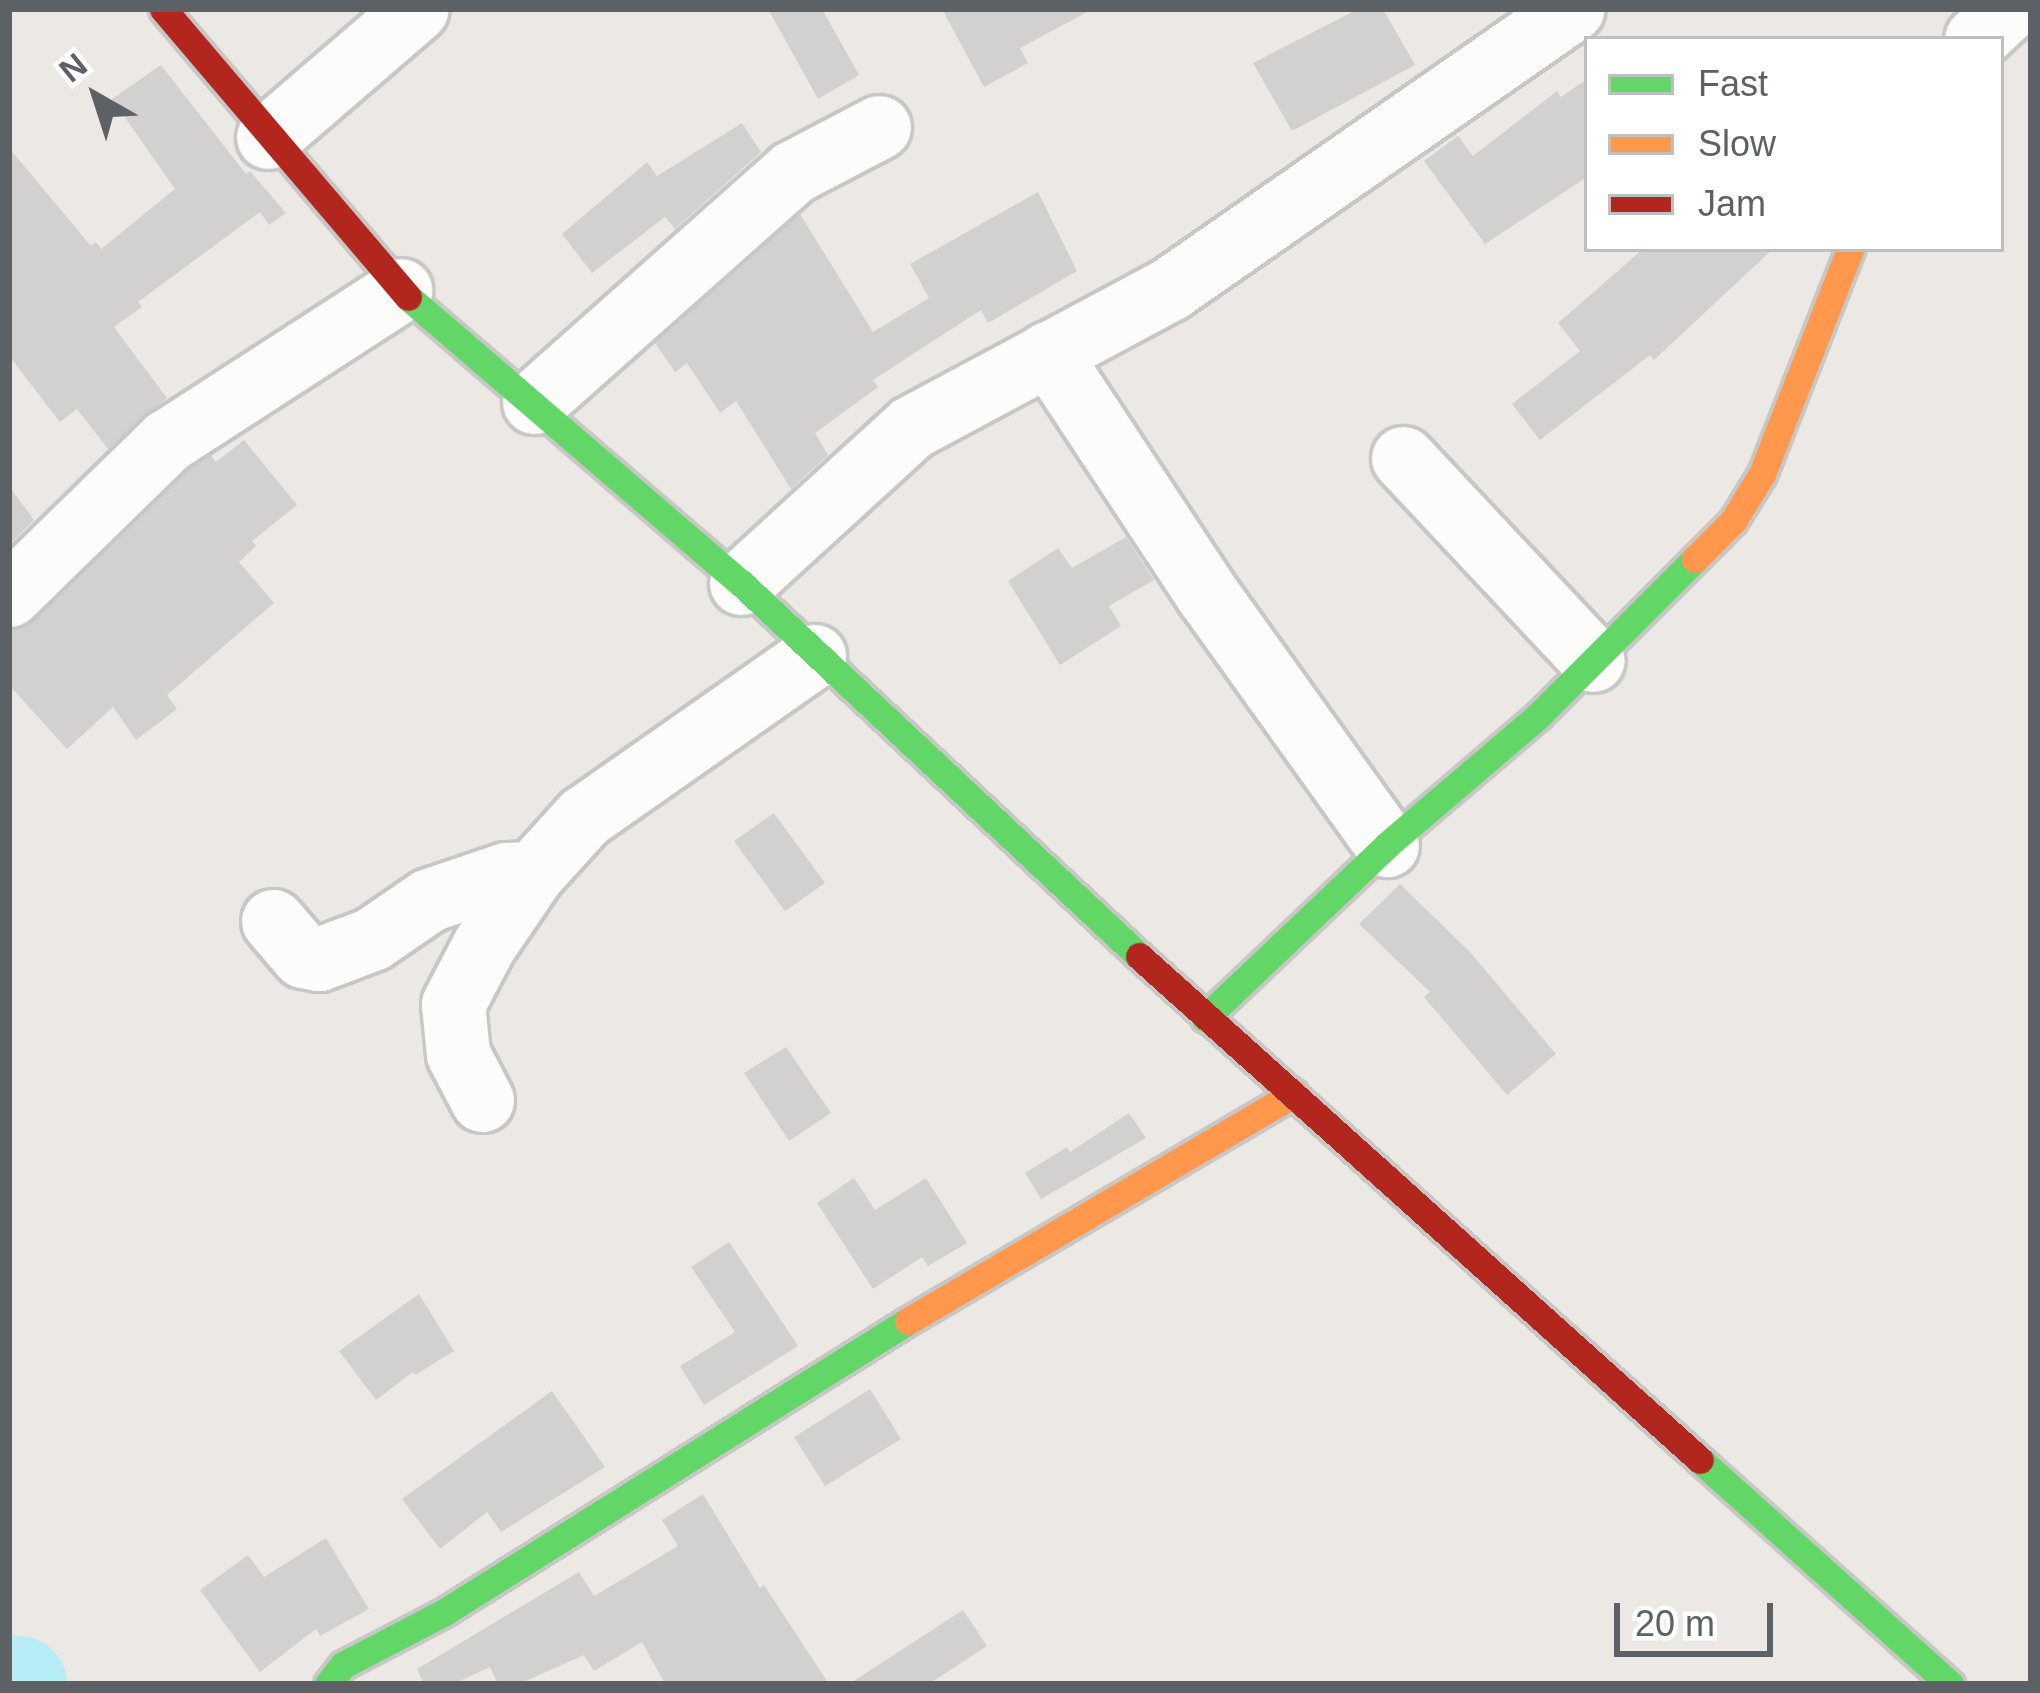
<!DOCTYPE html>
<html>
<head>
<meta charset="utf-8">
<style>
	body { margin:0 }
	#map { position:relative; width:2040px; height:1693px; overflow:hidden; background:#ece9e5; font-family:Arial,sans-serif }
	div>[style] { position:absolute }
	.river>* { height:96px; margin:-48px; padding:0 48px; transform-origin:48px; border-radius:48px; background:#b8ecf7 }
	.building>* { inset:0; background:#d3d1cf }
	.roads { filter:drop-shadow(3px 0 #c7c7c6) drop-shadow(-3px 0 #c7c7c6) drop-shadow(0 3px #c7c7c6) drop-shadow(0 -3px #c7c7c6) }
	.street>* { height:63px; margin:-31.5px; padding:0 31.5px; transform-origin:31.5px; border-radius:31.5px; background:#fcfcfb }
	.fast>* { height:27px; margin:-13.5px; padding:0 13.5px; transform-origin:13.5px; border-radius:13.5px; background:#63d668 }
	.slow>* { height:27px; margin:-13.5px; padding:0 13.5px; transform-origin:13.5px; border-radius:13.5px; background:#ff974d }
	.jam>* { height:27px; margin:-13.5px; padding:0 13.5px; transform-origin:13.5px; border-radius:13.5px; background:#b3261e }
	span { translate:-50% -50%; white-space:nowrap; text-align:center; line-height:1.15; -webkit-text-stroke:9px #fff; paint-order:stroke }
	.frame { position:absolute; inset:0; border:12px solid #5b6164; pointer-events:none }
	.legend { position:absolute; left:1584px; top:36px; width:420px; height:216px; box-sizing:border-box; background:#fff; border:3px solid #bdc0c1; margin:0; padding:15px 21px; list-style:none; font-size:36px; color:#5b6164 }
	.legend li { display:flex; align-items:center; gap:24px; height:60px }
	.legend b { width:60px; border:3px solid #bdc0c1 }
	.north { position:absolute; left:36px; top:36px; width:120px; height:120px; -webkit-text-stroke:9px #fff; paint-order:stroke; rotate:321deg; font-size:33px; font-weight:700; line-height:48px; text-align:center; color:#5b6164 }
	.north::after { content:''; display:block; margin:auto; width:42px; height:54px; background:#5b6164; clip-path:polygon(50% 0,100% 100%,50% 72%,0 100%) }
	.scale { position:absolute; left:1614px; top:1603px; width:159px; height:54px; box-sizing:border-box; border:6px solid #5b6164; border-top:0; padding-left:15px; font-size:36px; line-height:42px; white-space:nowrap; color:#5b6164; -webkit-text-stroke:9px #fff; paint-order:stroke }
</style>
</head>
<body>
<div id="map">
	<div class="river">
		<div style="left:9px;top:1683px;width:10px;rotate:6deg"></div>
	</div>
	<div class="building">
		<div style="clip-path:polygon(768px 9px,822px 9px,859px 75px,818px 99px)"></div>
		<div style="clip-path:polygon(942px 9px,1093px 9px,1020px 48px,1028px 63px,984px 87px)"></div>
		<div style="clip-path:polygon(1358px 9px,1383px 9px,1415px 65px,1292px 131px,1253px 63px)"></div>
		<div style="clip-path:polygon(161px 65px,246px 174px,250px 171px,286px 213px,269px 225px,260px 212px,138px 302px,142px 307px,114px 327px,167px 398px,108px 449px,77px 409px,60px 422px,9px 356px,9px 148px,91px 246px,96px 242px,101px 249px,175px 189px,112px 99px)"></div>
		<div style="clip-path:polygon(1587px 79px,1587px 177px,1485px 244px,1424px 161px,1458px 136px,1473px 156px,1557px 91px,1561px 97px)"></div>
		<div style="clip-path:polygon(742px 123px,761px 152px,675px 229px,665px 217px,592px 273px,562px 234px,647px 162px,657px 176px)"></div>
		<div style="clip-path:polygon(1038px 192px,1077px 271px,988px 323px,981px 310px,873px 380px,878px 387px,815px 433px,828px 455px,791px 489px,736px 401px,720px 413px,687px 363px,675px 372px,655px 343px,800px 214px,873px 332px,929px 298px,910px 264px)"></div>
		<div style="clip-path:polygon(1643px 249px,1773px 249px,1654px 360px,1650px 355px,1540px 440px,1512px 404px,1580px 351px,1558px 323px)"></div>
		<div style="clip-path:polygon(244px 440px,297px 505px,252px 541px,256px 546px,239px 562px,274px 603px,167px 695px,177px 709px,136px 740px,113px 707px,67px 749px,9px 685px,9px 630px,34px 621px,190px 469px,211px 455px,216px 462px)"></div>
		<div style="clip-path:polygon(9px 486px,34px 520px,9px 545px)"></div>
		<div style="clip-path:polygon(1126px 537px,1154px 580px,1109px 606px,1121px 626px,1060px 665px,1008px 581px,1058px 548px,1072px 568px)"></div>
		<div style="clip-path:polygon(774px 813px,825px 883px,785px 911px,734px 841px)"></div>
		<div style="clip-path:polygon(1400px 884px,1470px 952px,1556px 1054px,1507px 1095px,1424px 997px,1430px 992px,1359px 924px)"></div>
		<div style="clip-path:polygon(786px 1047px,831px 1113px,789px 1141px,744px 1073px)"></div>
		<div style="clip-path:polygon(1129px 1113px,1146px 1138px,1041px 1199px,1025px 1173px,1067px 1147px,1070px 1152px)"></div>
		<div style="clip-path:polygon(854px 1178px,875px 1210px,926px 1178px,967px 1243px,928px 1266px,922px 1257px,873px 1289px,817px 1203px)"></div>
		<div style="clip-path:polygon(729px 1242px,798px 1346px,704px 1405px,680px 1366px,735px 1332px,691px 1267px)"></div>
		<div style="clip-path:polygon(419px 1294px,454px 1351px,415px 1375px,413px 1372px,376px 1400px,339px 1351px)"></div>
		<div style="clip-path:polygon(870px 1389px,901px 1439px,825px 1486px,794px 1437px)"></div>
		<div style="clip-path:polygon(552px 1391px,605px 1467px,501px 1532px,487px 1512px,440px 1549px,402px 1499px)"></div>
		<div style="clip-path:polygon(703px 1494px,760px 1588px,764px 1585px,829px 1684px,665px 1684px,642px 1642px,594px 1671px,584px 1655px,519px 1684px,498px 1684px,490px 1667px,453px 1684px,424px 1684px,417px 1669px,579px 1572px,594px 1596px,678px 1546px,662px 1520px)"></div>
		<div style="clip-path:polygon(326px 1538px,369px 1609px,320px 1636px,316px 1629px,260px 1672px,200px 1590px,248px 1555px,264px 1577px)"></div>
		<div style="clip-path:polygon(963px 1610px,987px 1646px,929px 1684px,849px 1684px)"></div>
	</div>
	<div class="roads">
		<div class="street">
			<div style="left:1976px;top:39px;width:44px;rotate:-43.2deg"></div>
			<div style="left:268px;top:137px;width:196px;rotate:-40.7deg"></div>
			<div style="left:1048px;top:353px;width:289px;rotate:56.6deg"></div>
			<div style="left:1207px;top:594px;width:309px;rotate:54.4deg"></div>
			<div style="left:534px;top:402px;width:346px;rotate:-41.6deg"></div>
			<div style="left:793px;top:172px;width:97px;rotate:-27.6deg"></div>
			<div style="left:1403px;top:458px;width:277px;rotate:46.8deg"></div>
			<div style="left:741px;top:583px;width:231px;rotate:-42.4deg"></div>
			<div style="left:912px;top:427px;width:294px;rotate:-28.2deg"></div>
			<div style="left:1171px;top:288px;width:489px;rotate:-34.8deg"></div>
			<div style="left:9px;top:595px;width:221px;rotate:-44.3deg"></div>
			<div style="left:167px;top:441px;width:278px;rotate:-32.9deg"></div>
			<div style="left:273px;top:921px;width:46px;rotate:49.4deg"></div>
			<div style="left:303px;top:956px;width:16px;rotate:11deg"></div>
			<div style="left:319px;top:959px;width:57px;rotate:-20.7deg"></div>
			<div style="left:372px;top:939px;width:69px;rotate:-34.4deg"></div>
			<div style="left:429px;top:900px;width:81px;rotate:-18.7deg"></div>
			<div style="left:506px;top:874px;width:27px;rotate:-2deg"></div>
			<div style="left:482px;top:1100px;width:52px;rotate:-117.6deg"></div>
			<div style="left:458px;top:1054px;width:50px;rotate:-95.7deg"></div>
			<div style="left:453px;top:1004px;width:67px;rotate:-62.3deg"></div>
			<div style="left:484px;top:945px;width:87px;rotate:-55.8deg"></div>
			<div style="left:533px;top:873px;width:76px;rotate:-47.7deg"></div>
			<div style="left:584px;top:817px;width:281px;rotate:-35deg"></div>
		</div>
		<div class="fast">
			<div style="left:408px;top:297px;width:439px;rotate:40.7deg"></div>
			<div style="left:741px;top:583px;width:545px;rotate:43.14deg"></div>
			<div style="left:1205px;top:1018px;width:251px;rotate:-43.5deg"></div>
			<div style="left:1387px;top:845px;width:199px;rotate:-40.5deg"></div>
			<div style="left:1538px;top:716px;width:222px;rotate:-45deg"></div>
			<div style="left:1700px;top:1460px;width:336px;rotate:41.9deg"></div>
			<div style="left:328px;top:1684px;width:24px;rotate:-52deg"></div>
			<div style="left:343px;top:1665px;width:113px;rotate:-27.5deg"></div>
			<div style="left:443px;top:1613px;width:549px;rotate:-32.13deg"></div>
		</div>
		<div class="slow">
			<div style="left:1695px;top:559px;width:54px;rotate:-45deg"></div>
			<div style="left:1733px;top:521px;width:55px;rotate:-58.3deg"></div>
			<div style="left:1762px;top:474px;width:242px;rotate:-68.6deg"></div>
			<div style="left:908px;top:1321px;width:448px;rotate:-30.5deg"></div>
		</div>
		<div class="jam">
			<div style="left:163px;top:9px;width:378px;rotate:49.6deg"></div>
			<div style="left:1139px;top:956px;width:754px;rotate:41.94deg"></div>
		</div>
	</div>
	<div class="frame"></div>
	<ul class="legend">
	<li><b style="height:15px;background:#63d668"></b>Fast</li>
	<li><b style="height:15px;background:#ff974d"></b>Slow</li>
	<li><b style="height:15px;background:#b3261e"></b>Jam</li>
	</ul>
	<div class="north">N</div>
	<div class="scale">20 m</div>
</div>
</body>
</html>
